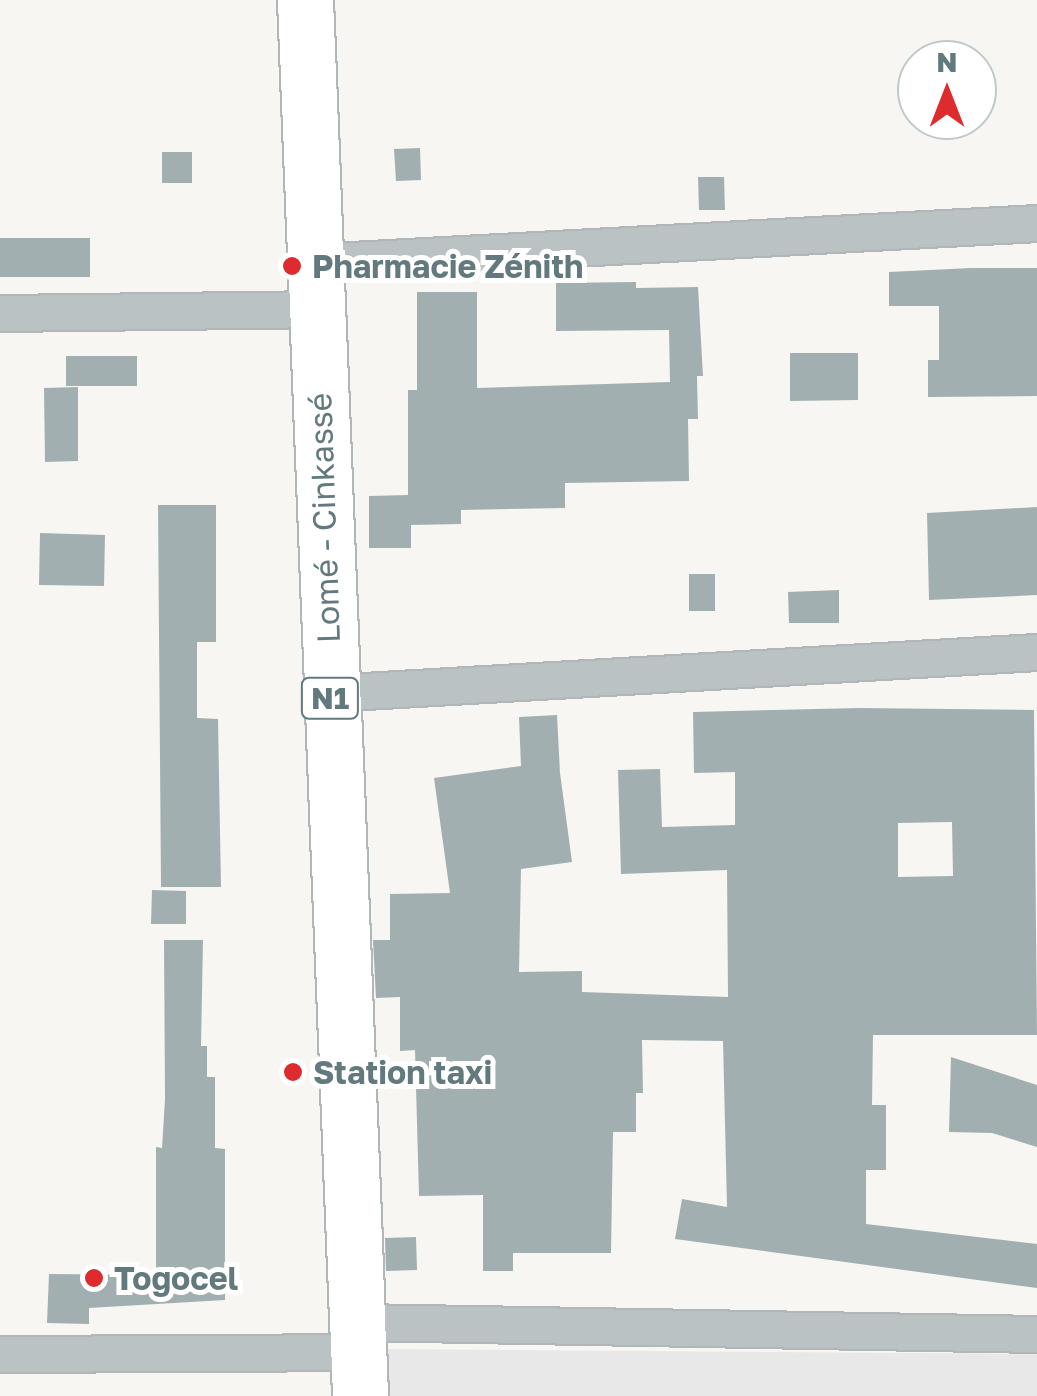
<!DOCTYPE html>
<html>
<head>
<meta charset="utf-8">
<style>
	body { margin:0 }
	#map { position:relative; width:1037px; height:1396px; overflow:hidden; background:#f7f6f3; font-family:"Golos Text",sans-serif }
	div>[style] { position:absolute }
	.built>* { inset:0; background:#e7e8e7 }
	.building>* { inset:0; background:#a2afb1 }
	.roads { filter:drop-shadow(2px 0 #b1b7b9) drop-shadow(-2px 0 #b1b7b9) drop-shadow(0 2px #b1b7b9) drop-shadow(0 -2px #b1b7b9) }
	.street>* { height:35px; margin:-17.5px; padding:0 17.5px; transform-origin:17.5px; border-radius:17.5px; background:#bbc2c4 }
	.highway>* { height:55px; margin:-27.5px; padding:0 27.5px; transform-origin:27.5px; border-radius:27.5px; background:#fff }
	.dots>* { width:28px; height:28px; translate:-50% -50%; box-sizing:border-box; border:5px solid #fff; border-radius:50% }
	span { translate:-50% -50%; white-space:nowrap; text-align:center; line-height:1.15; -webkit-text-stroke:10px #fff; paint-order:stroke }
	.shield-label span { padding:2px 8px; background:#fff; border:2px solid; border-radius:8px; -webkit-text-stroke-width:0 }
	.shield-label { font-size:30px; color:#62797e; font-weight:700 }
	.poi-label { font-size:32px; color:#62797e; font-weight:700 }
	.left { translate:0 -50%; text-align:left }
	.street-label { font-size:32px; color:#62797e }
	.north { position:absolute; left:897px; top:40px; width:100px; height:100px; box-sizing:border-box; background:#fff; border:2px solid #c0c9cb; border-radius:50%; rotate:0deg; font-size:28px; font-weight:700; line-height:40px; text-align:center; color:#62797e }
	.north::after { content:''; display:block; margin:auto; width:35px; height:45px; background:#de2c2e; clip-path:polygon(50% 0,100% 100%,50% 72%,0 100%) }
</style>
</head>
<body>
<div id="map">
	<div class="built">
		<div style="clip-path:polygon(386px 1349px,1037px 1354px,1037px 1396px,389px 1396px)"></div>
	</div>
	<div class="building">
		<div style="clip-path:polygon(420px 148px,421px 180px,396px 181px,394px 149px)"></div>
		<div style="clip-path:polygon(162px 152px,192px 152px,192px 183px,162px 183px)"></div>
		<div style="clip-path:polygon(698px 177px,724px 177px,725px 210px,699px 210px)"></div>
		<div style="clip-path:polygon(0 238px,90px 238px,90px 277px,0 277px)"></div>
		<div style="clip-path:polygon(971px 268px,1037px 268px,1037px 396px,928px 397px,928px 360px,939px 360px,939px 306px,889px 306px,889px 272px)"></div>
		<div style="clip-path:polygon(636px 282px,636px 288px,698px 287px,703px 376px,697px 376px,698px 419px,688px 419px,689px 481px,565px 483px,565px 508px,461px 510px,461px 524px,411px 525px,411px 548px,369px 548px,369px 496px,408px 495px,408px 390px,417px 390px,417px 292px,477px 292px,477px 388px,670px 382px,669px 330px,556px 331px,556px 283px)"></div>
		<div style="clip-path:polygon(790px 353px,858px 353px,858px 400px,790px 401px)"></div>
		<div style="clip-path:polygon(66px 356px,137px 356px,137px 386px,66px 386px)"></div>
		<div style="clip-path:polygon(78px 387px,78px 461px,45px 462px,44px 388px)"></div>
		<div style="clip-path:polygon(158px 505px,216px 505px,216px 642px,197px 642px,197px 718px,218px 719px,221px 887px,161px 887px)"></div>
		<div style="clip-path:polygon(1037px 507px,1037px 595px,929px 600px,927px 513px)"></div>
		<div style="clip-path:polygon(40px 533px,105px 535px,104px 586px,39px 585px)"></div>
		<div style="clip-path:polygon(689px 574px,715px 574px,715px 611px,689px 611px)"></div>
		<div style="clip-path:polygon(839px 590px,839px 623px,789px 623px,788px 592px)"></div>
		<div style="clip-path:polygon(evenodd,860px 708px,1034px 710px,1037px 1035px,873px 1035px,872px 1105px,886px 1105px,886px 1170px,866px 1170px,866px 1224px,1037px 1244px,1037px 1288px,675px 1239px,682px 1199px,727px 1207px,723px 1041px,642px 1040px,643px 1093px,636px 1093px,636px 1132px,613px 1132px,611px 1253px,513px 1253px,513px 1271px,483px 1271px,483px 1195px,419px 1196px,415px 1050px,400px 1051px,400px 997px,376px 998px,373px 940px,390px 940px,390px 894px,450px 893px,434px 778px,521px 766px,519px 717px,557px 715px,560px 773px,572px 862px,521px 869px,519px 972px,582px 971px,582px 992px,728px 997px,727px 870px,621px 874px,618px 770px,660px 769px,662px 827px,735px 825px,735px 772px,694px 773px,693px 712px,860px 708px,952px 822px,953px 876px,898px 877px,898px 823px,952px 822px)"></div>
		<div style="clip-path:polygon(152px 890px,186px 891px,186px 924px,151px 924px)"></div>
		<div style="clip-path:polygon(164px 940px,203px 940px,201px 1046px,207px 1046px,207px 1077px,215px 1077px,215px 1148px,225px 1149px,225px 1300px,89px 1308px,89px 1324px,47px 1323px,49px 1274px,156px 1275px,156px 1147px,162px 1148px,165px 1099px)"></div>
		<div style="clip-path:polygon(951px 1057px,1037px 1085px,1037px 1147px,992px 1133px,949px 1132px)"></div>
		<div style="clip-path:polygon(416px 1237px,417px 1270px,386px 1271px,385px 1238px)"></div>
	</div>
	<div class="roads">
		<div class="street">
			<div style="left:315px;top:262px;width:723px;rotate:-3.09deg"></div>
			<div style="left:0;top:313px;width:317px;rotate:-0.7deg"></div>
			<div style="left:330px;top:693px;width:708px;rotate:-3.32deg"></div>
			<div style="left:358px;top:1322px;width:679px;rotate:1.01deg"></div>
			<div style="left:0;top:1354px;width:359px;rotate:-0.3deg"></div>
		</div>
		<div class="highway">
			<div style="left:305px;top:0;width:1397px;rotate:87.74deg"></div>
		</div>
	</div>
	<div class="dots">
		<div style="left:292px;top:266px;background:#de2c2e"></div>
		<div style="left:293px;top:1072px;background:#de2c2e"></div>
		<div style="left:94px;top:1278px;background:#de2c2e"></div>
	</div>
	<div class="shield-label">
		<span style="left:330px;top:698px">N1</span>
	</div>
	<div class="poi-label">
		<span class="left" style="left:312px;top:266px">Pharmacie Zénith</span>
		<span class="left" style="left:313px;top:1072px">Station taxi</span>
		<span class="left" style="left:114px;top:1278px">Togocel</span>
	</div>
	<div class="street-label">
		<span style="left:324px;top:518px;rotate:-92deg">Lomé - Cinkassé</span>
	</div>
	<div class="north">N</div>
</div>
</body>
</html>
